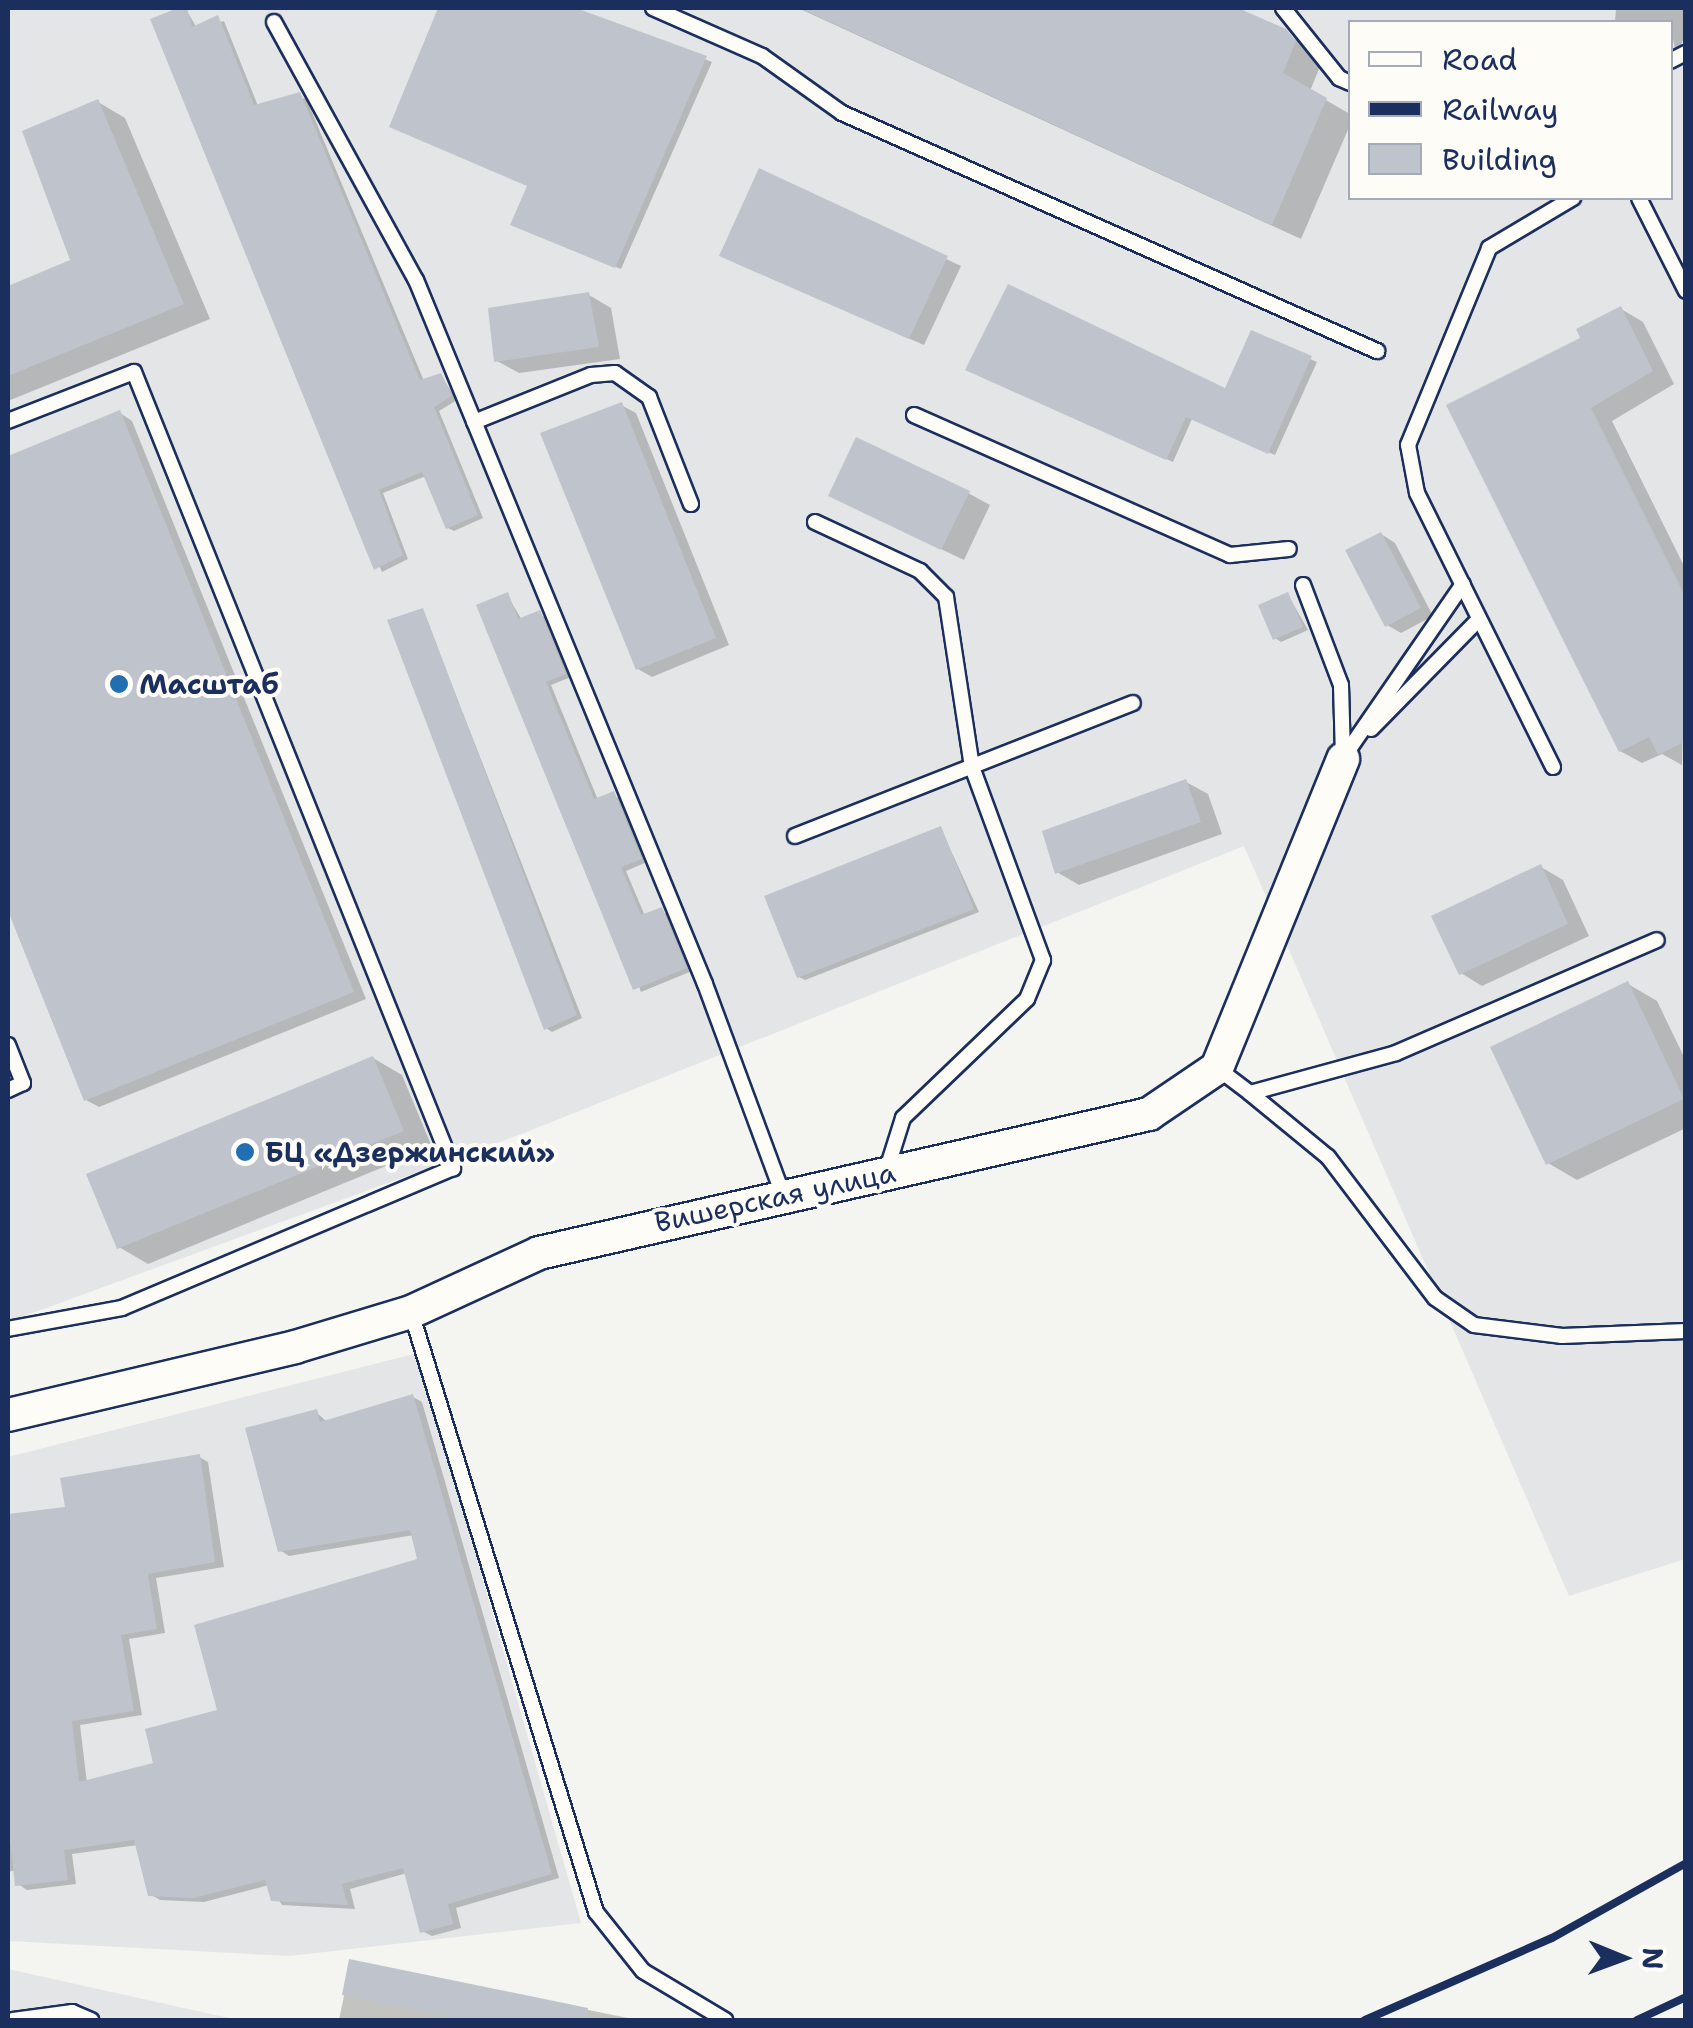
<!DOCTYPE html>
<html>
<head>
<meta charset="utf-8">
<style>
	body { margin:0 }
	#map { position:relative; width:1693px; height:2028px; overflow:hidden; background:#f4f4f1; font-family:"Shantell Sans",sans-serif }
	div>[style] { position:absolute }
	.built>* { inset:0; background:#e4e5e6 }
	.shadow>* { inset:0; background:#0003 }
	.building>* { inset:0; background:#bfc3cc }
	.roads { filter:drop-shadow(2px 0 #1b2f5e) drop-shadow(-2px 0 #1b2f5e) drop-shadow(0 2px #1b2f5e) drop-shadow(0 -2px #1b2f5e) }
	.service>* { height:14px; margin:-7px; padding:0 7px; transform-origin:7px; border-radius:7px; background:#fdfcf7 }
	.tertiary>* { height:32px; margin:-16px; padding:0 16px; transform-origin:16px; border-radius:16px; background:#fdfcf7 }
	.rail>* { height:8px; margin:-4px; padding:0 4px; transform-origin:4px; border-radius:4px; background:#1b2f5e }
	.dots>* { width:28px; height:28px; translate:-50% -50%; box-sizing:border-box; border:5px solid #fdfcf7; border-radius:50% }
	span { translate:-50% -50%; white-space:nowrap; text-align:center; line-height:1.15; -webkit-text-stroke:8px #fdfcf7; paint-order:stroke }
	.poi-label { font-size:28px; color:#1b2f5e; font-weight:700 }
	.left { translate:0 -50%; text-align:left }
	.street-label { font-size:28px; color:#1b2f5e }
	.frame { position:absolute; inset:0; border:10px solid #1b2f5e; pointer-events:none }
	.legend { position:absolute; left:1348px; top:20px; width:325px; height:180px; box-sizing:border-box; background:#fdfcf7; border:2px solid #a3aaba; margin:0; padding:12px 18px; list-style:none; font-size:30px; color:#1b2f5e }
	.legend li { display:flex; align-items:center; gap:20px; height:50px }
	.legend b { width:50px; border:2px solid #a3aaba }
	.north { position:absolute; left:1573px; top:1908px; width:100px; height:100px; -webkit-text-stroke:8px #fdfcf7; paint-order:stroke; rotate:91deg; font-size:28px; font-weight:700; line-height:40px; text-align:center; color:#1b2f5e }
	.north::after { content:''; display:block; margin:auto; width:35px; height:45px; background:#1b2f5e; clip-path:polygon(50% 0,100% 100%,50% 72%,0 100%) }
</style>
</head>
<body>
<div id="map">
	<div class="built">
		<div style="clip-path:polygon(evenodd,8px 8px,1685px 8px,1685px 1559px,1569px 1596px,1244px 846px,524px 1133px,8px 1322px,8px 8px,1350px 22px,1670px 22px,1670px 198px,1350px 198px,1350px 22px)"></div>
		<div style="clip-path:polygon(418px 1353px,581px 1923px,289px 1956px,8px 1941px,8px 1457px)"></div>
		<div style="clip-path:polygon(8px 1969px,238px 2020px,8px 2020px)"></div>
	</div>
	<div class="shadow">
		<div style="clip-path:polygon(185px 8px,197px 28px,224px 21px,258px 106px,306px 98px,424px 381px,441px 376px,457px 400px,439px 411px,483px 518px,454px 531px,448px 528px,426px 476px,383px 493px,408px 559px,382px 572px,153px 21px)"></div>
		<div style="clip-path:polygon(441px 8px,574px 8px,712px 62px,621px 269px,519px 227px,530px 186px,392px 126px)"></div>
		<div style="clip-path:polygon(798px 8px,1232px 8px,1315px 49px,1323px 59px,1310px 91px,1350px 114px,1350px 125px,1301px 239px)"></div>
		<div style="clip-path:polygon(1616px 8px,1686px 8px,1686px 34px,1676px 55px,1670px 22px,1615px 22px)"></div>
		<div style="clip-path:polygon(98px 102px,125px 118px,210px 319px,8px 401px,8px 289px,73px 262px)"></div>
		<div style="clip-path:polygon(760px 172px,961px 266px,924px 345px,736px 263px)"></div>
		<div style="clip-path:polygon(589px 295px,611px 308px,620px 359px,519px 373px,497px 361px)"></div>
		<div style="clip-path:polygon(1621px 309px,1643px 322px,1674px 384px,1612px 421px,1686px 570px,1682px 765px,1662px 754px,1642px 763px,1620px 751px,1584px 339px)"></div>
		<div style="clip-path:polygon(1310px 359px,1317px 362px,1275px 455px,1192px 419px,1173px 462px,975px 373px,1227px 391px)"></div>
		<div style="clip-path:polygon(621px 405px,636px 413px,729px 645px,652px 677px,638px 669px)"></div>
		<div style="clip-path:polygon(120px 413px,132px 421px,366px 999px,99px 1107px,86px 1100px,8px 905px,8px 459px)"></div>
		<div style="clip-path:polygon(968px 493px,990px 505px,964px 560px,853px 507px)"></div>
		<div style="clip-path:polygon(1381px 534px,1395px 543px,1433px 616px,1401px 633px,1387px 625px)"></div>
		<div style="clip-path:polygon(507px 595px,522px 620px,546px 616px,571px 677px,551px 685px,598px 800px,620px 797px,647px 862px,626px 871px,645px 916px,668px 913px,692px 971px,641px 992px)"></div>
		<div style="clip-path:polygon(1288px 595px,1308px 630px,1281px 642px,1275px 638px)"></div>
		<div style="clip-path:polygon(423px 611px,582px 1018px,552px 1032px,546px 1028px)"></div>
		<div style="clip-path:polygon(1186px 782px,1208px 794px,1222px 834px,1079px 885px,1057px 872px)"></div>
		<div style="clip-path:polygon(941px 829px,979px 912px,805px 980px,799px 977px)"></div>
		<div style="clip-path:polygon(1541px 867px,1563px 880px,1589px 936px,1482px 986px,1461px 973px)"></div>
		<div style="clip-path:polygon(1628px 984px,1657px 1001px,1686px 1061px,1686px 1128px,1577px 1180px,1548px 1163px)"></div>
		<div style="clip-path:polygon(373px 1058px,402px 1075px,432px 1147px,148px 1264px,119px 1247px)"></div>
		<div style="clip-path:polygon(413px 1397px,422px 1402px,559px 1878px,456px 1908px,461px 1928px,432px 1936px,422px 1931px,407px 1873px,350px 1889px,355px 1909px,282px 1905px,269px 1885px,204px 1902px,160px 1900px,150px 1894px,138px 1845px,72px 1854px,76px 1884px,27px 1890px,18px 1884px,16px 1870px,8px 1872px,8px 1517px,68px 1509px,199px 1457px,208px 1462px,224px 1567px,156px 1578px,165px 1633px,129px 1639px,142px 1715px,80px 1725px,87px 1783px,156px 1765px,420px 1561px,414px 1535px,289px 1556px,280px 1550px,316px 1412px,327px 1422px)"></div>
		<div style="clip-path:polygon(351px 1962px,638px 2020px,339px 2020px)"></div>
	</div>
	<div class="building">
		<div style="clip-path:polygon(178px 8px,187px 8px,192px 27px,218px 15px,254px 105px,300px 92px,420px 380px,441px 373px,452px 396px,434px 407px,478px 515px,446px 529px,422px 472px,379px 490px,403px 555px,374px 570px,150px 19px)"></div>
		<div style="clip-path:polygon(438px 8px,576px 8px,707px 56px,615px 268px,510px 225px,527px 186px,389px 127px)"></div>
		<div style="clip-path:polygon(800px 8px,1238px 8px,1286px 29px,1296px 41px,1283px 73px,1327px 98px,1272px 225px)"></div>
		<div style="clip-path:polygon(98px 99px,184px 304px,8px 376px,8px 286px,70px 260px,22px 131px)"></div>
		<div style="clip-path:polygon(759px 168px,948px 256px,909px 339px,719px 256px)"></div>
		<div style="clip-path:polygon(1008px 284px,1225px 388px,1251px 330px,1312px 356px,1268px 454px,1186px 417px,1166px 460px,965px 370px)"></div>
		<div style="clip-path:polygon(589px 292px,599px 347px,494px 362px,488px 308px)"></div>
		<div style="clip-path:polygon(1621px 306px,1653px 371px,1591px 408px,1686px 598px,1686px 741px,1658px 755px,1649px 737px,1619px 752px,1446px 405px,1580px 338px,1576px 329px)"></div>
		<div style="clip-path:polygon(622px 402px,716px 638px,636px 670px,540px 433px)"></div>
		<div style="clip-path:polygon(120px 410px,354px 992px,84px 1101px,8px 911px,8px 456px)"></div>
		<div style="clip-path:polygon(856px 437px,970px 491px,941px 550px,828px 496px)"></div>
		<div style="clip-path:polygon(1381px 532px,1421px 608px,1385px 627px,1345px 550px)"></div>
		<div style="clip-path:polygon(508px 592px,518px 619px,540px 610px,566px 674px,546px 682px,594px 799px,614px 791px,642px 859px,621px 867px,641px 915px,662px 907px,687px 968px,633px 990px,476px 605px)"></div>
		<div style="clip-path:polygon(1288px 592px,1303px 627px,1273px 640px,1258px 605px)"></div>
		<div style="clip-path:polygon(423px 608px,577px 1015px,544px 1030px,387px 620px)"></div>
		<div style="clip-path:polygon(1186px 779px,1201px 822px,1055px 874px,1042px 831px)"></div>
		<div style="clip-path:polygon(941px 826px,974px 909px,797px 978px,764px 896px)"></div>
		<div style="clip-path:polygon(1541px 864px,1568px 924px,1459px 975px,1431px 916px)"></div>
		<div style="clip-path:polygon(1628px 981px,1684px 1099px,1546px 1165px,1490px 1047px)"></div>
		<div style="clip-path:polygon(373px 1056px,404px 1131px,117px 1249px,86px 1174px)"></div>
		<div style="clip-path:polygon(413px 1394px,552px 1874px,448px 1904px,453px 1924px,420px 1933px,403px 1868px,342px 1884px,348px 1905px,271px 1901px,265px 1880px,193px 1898px,148px 1896px,134px 1840px,64px 1850px,68px 1880px,15px 1886px,8px 1822px,8px 1514px,65px 1507px,60px 1478px,200px 1454px,215px 1562px,148px 1574px,157px 1629px,121px 1635px,134px 1711px,72px 1721px,79px 1782px,153px 1763px,145px 1729px,217px 1710px,194px 1625px,417px 1559px,410px 1530px,278px 1552px,245px 1428px,317px 1409px,320px 1422px)"></div>
		<div style="clip-path:polygon(349px 1959px,588px 2008px,586px 2020px,465px 2020px,342px 1995px)"></div>
	</div>
	<div class="roads">
		<div class="service">
			<div style="left:653px;top:8px;width:119px;rotate:23.8deg"></div>
			<div style="left:762px;top:56px;width:98px;rotate:35.5deg"></div>
			<div style="left:842px;top:113px;width:586px;rotate:23.98deg"></div>
			<div style="left:1283px;top:8px;width:90px;rotate:51.3deg"></div>
			<div style="left:1339px;top:78px;width:12px;rotate:24deg"></div>
			<div style="left:274px;top:22px;width:294px;rotate:61.2deg"></div>
			<div style="left:416px;top:280px;width:761px;rotate:67.68deg"></div>
			<div style="left:705px;top:984px;width:225px;rotate:69.7deg"></div>
			<div style="left:1670px;top:61px;width:18px;rotate:-27deg"></div>
			<div style="left:1639px;top:198px;width:104px;rotate:63.2deg"></div>
			<div style="left:914px;top:415px;width:346px;rotate:23.9deg"></div>
			<div style="left:1230px;top:555px;width:59px;rotate:-5.8deg"></div>
			<div style="left:8px;top:421px;width:135px;rotate:-21.3deg"></div>
			<div style="left:134px;top:372px;width:858px;rotate:68.16deg"></div>
			<div style="left:453px;top:1168px;width:359px;rotate:157.1deg"></div>
			<div style="left:122px;top:1308px;width:116px;rotate:169.6deg"></div>
			<div style="left:474px;top:422px;width:126px;rotate:-21.9deg"></div>
			<div style="left:591px;top:375px;width:24px;rotate:-5deg"></div>
			<div style="left:615px;top:373px;width:42px;rotate:35.2deg"></div>
			<div style="left:649px;top:397px;width:115px;rotate:68.6deg"></div>
			<div style="left:815px;top:522px;width:116px;rotate:25deg"></div>
			<div style="left:920px;top:571px;width:37px;rotate:45deg"></div>
			<div style="left:946px;top:597px;width:172px;rotate:81.3deg"></div>
			<div style="left:972px;top:767px;width:206px;rotate:69.8deg"></div>
			<div style="left:1043px;top:960px;width:42px;rotate:112.3deg"></div>
			<div style="left:1027px;top:999px;width:172px;rotate:136.2deg"></div>
			<div style="left:903px;top:1118px;width:57px;rotate:107.5deg"></div>
			<div style="left:1303px;top:585px;width:107px;rotate:69.2deg"></div>
			<div style="left:1341px;top:685px;width:73px;rotate:88.4deg"></div>
			<div style="left:1371px;top:729px;width:154px;rotate:-45.5deg"></div>
			<div style="left:1343px;top:758px;width:211px;rotate:-55.4deg"></div>
			<div style="left:1553px;top:767px;width:306px;rotate:-116.4deg"></div>
			<div style="left:1417px;top:493px;width:49px;rotate:-100.6deg"></div>
			<div style="left:1408px;top:445px;width:213px;rotate:-67.6deg"></div>
			<div style="left:1489px;top:248px;width:98px;rotate:-30.8deg"></div>
			<div style="left:795px;top:836px;width:363px;rotate:-21.5deg"></div>
			<div style="left:8px;top:1045px;width:41px;rotate:68.5deg"></div>
			<div style="left:23px;top:1083px;width:17px;rotate:155deg"></div>
			<div style="left:1217px;top:1068px;width:41px;rotate:37.1deg"></div>
			<div style="left:1250px;top:1093px;width:151px;rotate:-15.3deg"></div>
			<div style="left:1396px;top:1053px;width:284px;rotate:-23.4deg"></div>
			<div style="left:1250px;top:1093px;width:101px;rotate:39.4deg"></div>
			<div style="left:1328px;top:1157px;width:177px;rotate:52.8deg"></div>
			<div style="left:1435px;top:1298px;width:47px;rotate:34.7deg"></div>
			<div style="left:1474px;top:1325px;width:89px;rotate:7.1deg"></div>
			<div style="left:1562px;top:1336px;width:124px;rotate:-2.3deg"></div>
			<div style="left:411px;top:1312px;width:628px;rotate:72.86deg"></div>
			<div style="left:596px;top:1912px;width:75px;rotate:51.5deg"></div>
			<div style="left:643px;top:1971px;width:96px;rotate:30.9deg"></div>
			<div style="left:13px;top:2020px;width:60px;rotate:-7.7deg"></div>
			<div style="left:72px;top:2012px;width:21px;rotate:23deg"></div>
		</div>
		<div class="tertiary">
			<div style="left:8px;top:1415px;width:295px;rotate:-13.3deg"></div>
			<div style="left:295px;top:1347px;width:121px;rotate:-16.8deg"></div>
			<div style="left:411px;top:1312px;width:141px;rotate:-24.7deg"></div>
			<div style="left:539px;top:1253px;width:626px;rotate:-12.84deg"></div>
			<div style="left:1149px;top:1114px;width:82px;rotate:-34.1deg"></div>
			<div style="left:1217px;top:1068px;width:334px;rotate:-67.8deg"></div>
		</div>
	</div>
	<div class="rail">
		<div style="left:1365px;top:2020px;width:204px;rotate:-23.7deg"></div>
		<div style="left:1552px;top:1938px;width:154px;rotate:-29.2deg"></div>
		<div style="left:1637px;top:2020px;width:54px;rotate:-25.1deg"></div>
	</div>
	<div class="dots">
		<div style="left:119px;top:684px;background:#1f6fb2"></div>
		<div style="left:245px;top:1152px;background:#1f6fb2"></div>
	</div>
	<div class="poi-label">
		<span class="left" style="left:139px;top:684px">Масштаб</span>
		<span class="left" style="left:265px;top:1152px">БЦ «Дзержинский»</span>
	</div>
	<div class="street-label">
		<span style="left:775px;top:1197px;rotate:-12deg">Вишерская улица</span>
	</div>
	<div class="frame"></div>
	<ul class="legend">
	<li><b style="height:12px;background:#fdfcf7"></b>Road</li>
	<li><b style="height:12px;background:#1b2f5e"></b>Railway</li>
	<li><b style="height:28px;background:#bfc3cc"></b>Building</li>
	</ul>
	<div class="north">N</div>
</div>
</body>
</html>
